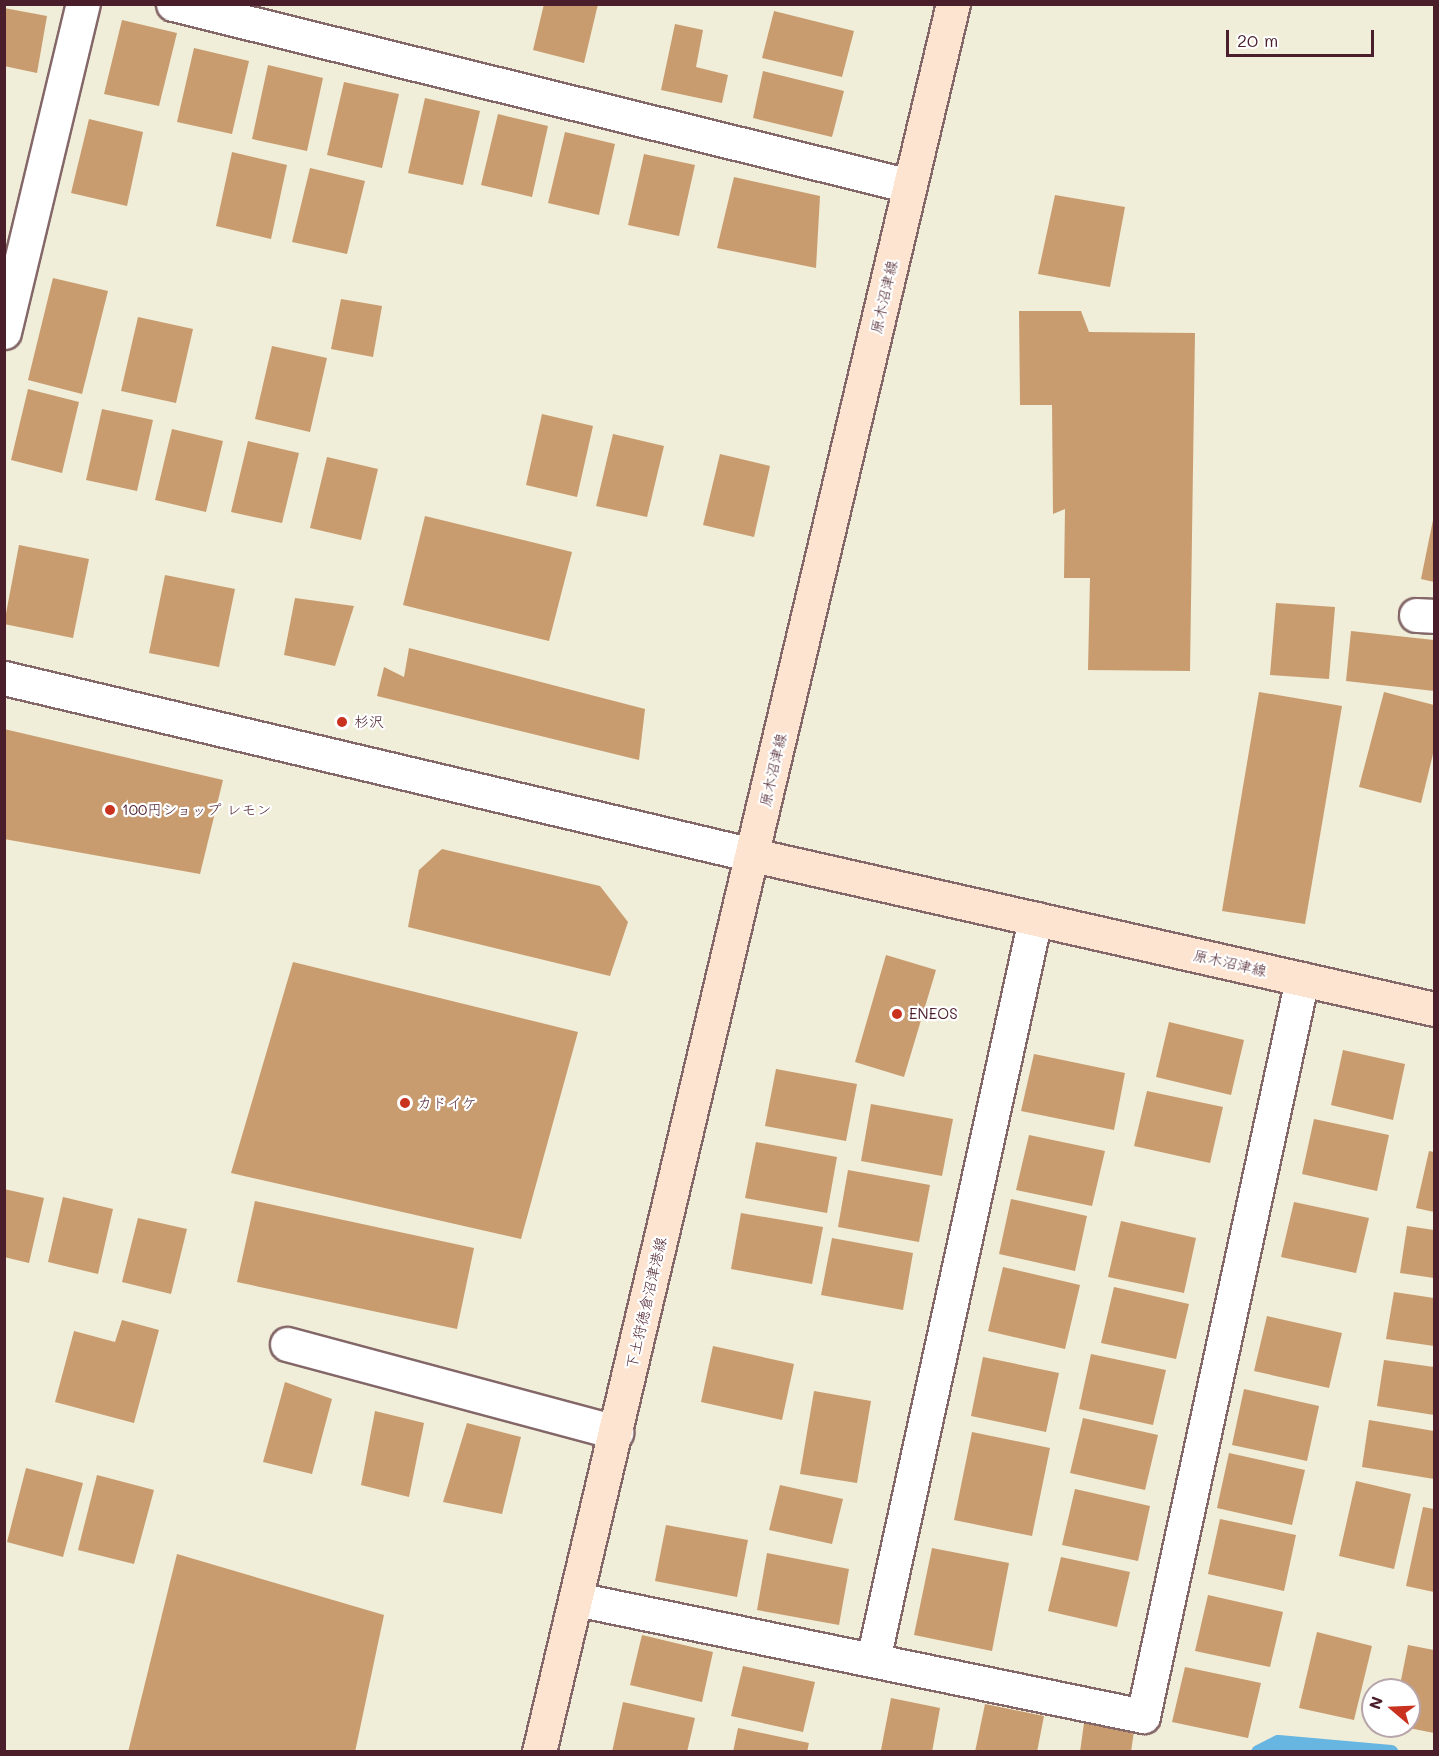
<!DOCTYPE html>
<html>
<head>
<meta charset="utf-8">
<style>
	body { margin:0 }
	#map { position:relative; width:1439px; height:1756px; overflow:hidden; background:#f0edd8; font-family:Mali,"Klee One",sans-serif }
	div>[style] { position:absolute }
	.stream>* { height:15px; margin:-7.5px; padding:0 7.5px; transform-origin:7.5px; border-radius:7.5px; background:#67b5e1 }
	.building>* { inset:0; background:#c89c6f }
	.roads { filter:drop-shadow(2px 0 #846768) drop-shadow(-2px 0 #846768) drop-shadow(0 2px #846768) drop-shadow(0 -2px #846768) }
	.minor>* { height:33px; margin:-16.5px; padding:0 16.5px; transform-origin:16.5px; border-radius:16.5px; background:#fff }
	.tertiary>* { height:33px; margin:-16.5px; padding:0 16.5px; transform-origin:16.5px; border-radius:16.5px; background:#fff }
	.secondary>* { height:33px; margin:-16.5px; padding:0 16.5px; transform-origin:16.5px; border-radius:16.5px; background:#fde4d1 }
	.dots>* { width:16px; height:16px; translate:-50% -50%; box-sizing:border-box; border:3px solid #fff; border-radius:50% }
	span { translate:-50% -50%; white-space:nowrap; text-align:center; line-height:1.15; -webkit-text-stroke:4.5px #fff; paint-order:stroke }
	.street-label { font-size:15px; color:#4a1f2b }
	.poi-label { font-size:15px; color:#4a1f2b }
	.left { translate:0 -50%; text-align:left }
	.frame { position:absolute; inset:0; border:6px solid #4a1f2b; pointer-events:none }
	.north { position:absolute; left:1361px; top:1678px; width:60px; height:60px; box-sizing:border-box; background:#fff; border:2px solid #b7a5aa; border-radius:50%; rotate:289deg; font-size:16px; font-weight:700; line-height:24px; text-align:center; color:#4a1f2b }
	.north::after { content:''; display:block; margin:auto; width:21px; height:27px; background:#c8321e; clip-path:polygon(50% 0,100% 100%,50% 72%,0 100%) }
	.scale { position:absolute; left:1226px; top:30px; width:148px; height:27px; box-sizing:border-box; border:3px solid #4a1f2b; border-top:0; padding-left:8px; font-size:18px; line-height:21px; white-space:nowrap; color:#4a1f2b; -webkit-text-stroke:4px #fff; paint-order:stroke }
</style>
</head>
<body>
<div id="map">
	<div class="stream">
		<div style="left:1258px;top:1752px;width:22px;rotate:-27deg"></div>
		<div style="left:1278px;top:1742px;width:113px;rotate:5.1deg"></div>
	</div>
	<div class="building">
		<div style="clip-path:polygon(544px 4px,598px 4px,584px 63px,533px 50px)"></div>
		<div style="clip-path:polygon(4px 8px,47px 16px,37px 73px,4px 66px)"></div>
		<div style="clip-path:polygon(774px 11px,854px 31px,842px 77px,762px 58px)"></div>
		<div style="clip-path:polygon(122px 20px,177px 33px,159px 106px,104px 94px)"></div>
		<div style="clip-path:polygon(675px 24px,703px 30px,696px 67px,728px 75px,722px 103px,661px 90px)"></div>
		<div style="clip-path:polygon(194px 48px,249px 61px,232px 134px,177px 122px)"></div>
		<div style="clip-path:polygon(268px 65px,323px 78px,307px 151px,252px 139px)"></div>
		<div style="clip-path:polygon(763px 71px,844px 91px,832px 137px,753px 118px)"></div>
		<div style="clip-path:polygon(344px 82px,399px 94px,382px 168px,327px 155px)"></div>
		<div style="clip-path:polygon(425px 98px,480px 111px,463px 185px,408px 173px)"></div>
		<div style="clip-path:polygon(498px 114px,548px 126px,532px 197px,481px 185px)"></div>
		<div style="clip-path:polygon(89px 119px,143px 132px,127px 206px,71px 193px)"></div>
		<div style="clip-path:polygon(565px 132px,615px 144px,599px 215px,548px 203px)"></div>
		<div style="clip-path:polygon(232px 152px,287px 165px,271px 239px,216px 226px)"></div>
		<div style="clip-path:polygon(644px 154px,695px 165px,679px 236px,628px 225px)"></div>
		<div style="clip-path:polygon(310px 168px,365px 181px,347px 254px,292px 242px)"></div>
		<div style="clip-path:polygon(734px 177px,820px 196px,816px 268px,717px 248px)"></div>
		<div style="clip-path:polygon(1055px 195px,1125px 207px,1110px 287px,1038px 274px)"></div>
		<div style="clip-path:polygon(53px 278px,108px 291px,82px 394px,28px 380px)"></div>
		<div style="clip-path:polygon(341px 299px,382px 306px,373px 357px,331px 349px)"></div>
		<div style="clip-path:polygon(1019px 311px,1081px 311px,1089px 332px,1195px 333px,1190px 671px,1088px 670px,1090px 578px,1064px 578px,1065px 509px,1053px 514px,1052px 405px,1020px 405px)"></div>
		<div style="clip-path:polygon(138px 317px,193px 329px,176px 403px,121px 391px)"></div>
		<div style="clip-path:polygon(272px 346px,327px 358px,310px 432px,255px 419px)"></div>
		<div style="clip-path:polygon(28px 389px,79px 402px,62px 473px,11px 460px)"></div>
		<div style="clip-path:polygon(102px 409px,153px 420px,137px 491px,86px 480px)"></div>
		<div style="clip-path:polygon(542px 414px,593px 426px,577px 497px,526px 485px)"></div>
		<div style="clip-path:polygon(172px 429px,223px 441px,206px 512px,155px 500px)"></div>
		<div style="clip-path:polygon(613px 434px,664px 446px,647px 517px,596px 506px)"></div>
		<div style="clip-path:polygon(248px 441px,299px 453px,282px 523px,231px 512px)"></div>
		<div style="clip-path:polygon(720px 454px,770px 466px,754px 537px,703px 525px)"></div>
		<div style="clip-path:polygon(327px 457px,378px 469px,361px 540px,310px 528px)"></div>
		<div style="clip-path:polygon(425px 516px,572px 552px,549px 641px,403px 605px)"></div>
		<div style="clip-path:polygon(1433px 520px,1434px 520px,1434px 582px,1421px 579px)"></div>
		<div style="clip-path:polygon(19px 545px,89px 559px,73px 638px,4px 624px)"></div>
		<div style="clip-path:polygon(165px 575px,235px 589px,219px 667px,149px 653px)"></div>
		<div style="clip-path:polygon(295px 598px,354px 606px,335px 666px,284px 655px)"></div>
		<div style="clip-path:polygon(1276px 603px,1335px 607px,1329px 679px,1270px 675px)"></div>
		<div style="clip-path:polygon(1351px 631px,1434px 640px,1434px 691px,1346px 681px)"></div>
		<div style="clip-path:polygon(409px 648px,645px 709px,639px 760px,377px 696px,384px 667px,404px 677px)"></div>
		<div style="clip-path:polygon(1259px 692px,1342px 706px,1305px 924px,1222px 911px)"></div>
		<div style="clip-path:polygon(1384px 692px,1434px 705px,1434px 750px,1421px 803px,1359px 787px)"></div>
		<div style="clip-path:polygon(4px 729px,223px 780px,200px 874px,4px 839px)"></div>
		<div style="clip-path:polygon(442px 849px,600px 886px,628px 922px,610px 976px,408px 927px,419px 870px)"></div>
		<div style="clip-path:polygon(886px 955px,936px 970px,904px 1077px,855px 1062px)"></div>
		<div style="clip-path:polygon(293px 962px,578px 1032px,521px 1239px,231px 1173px)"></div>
		<div style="clip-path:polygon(1169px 1022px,1244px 1040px,1231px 1095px,1156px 1077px)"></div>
		<div style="clip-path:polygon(1343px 1050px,1405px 1064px,1393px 1120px,1331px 1105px)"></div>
		<div style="clip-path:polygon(1034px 1054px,1125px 1073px,1114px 1130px,1021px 1111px)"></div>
		<div style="clip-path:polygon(776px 1069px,857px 1084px,846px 1141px,765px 1126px)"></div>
		<div style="clip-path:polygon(1147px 1091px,1223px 1107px,1210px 1163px,1134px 1146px)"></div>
		<div style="clip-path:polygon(871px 1104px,953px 1119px,942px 1176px,861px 1161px)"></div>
		<div style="clip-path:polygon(1314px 1119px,1389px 1135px,1377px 1191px,1302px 1174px)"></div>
		<div style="clip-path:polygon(1029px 1135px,1105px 1151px,1092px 1206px,1016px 1190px)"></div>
		<div style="clip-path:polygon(756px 1142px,837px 1157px,827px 1213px,745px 1198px)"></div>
		<div style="clip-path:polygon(1429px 1151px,1434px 1152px,1434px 1212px,1416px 1208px)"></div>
		<div style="clip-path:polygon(848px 1170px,930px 1185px,919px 1242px,838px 1227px)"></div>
		<div style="clip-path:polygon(4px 1189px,44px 1198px,29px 1263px,4px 1257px)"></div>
		<div style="clip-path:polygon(63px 1197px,113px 1209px,98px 1274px,48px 1262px)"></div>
		<div style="clip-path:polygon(1011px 1199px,1087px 1216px,1075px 1271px,999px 1254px)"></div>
		<div style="clip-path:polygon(255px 1201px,474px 1248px,457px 1329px,237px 1282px)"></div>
		<div style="clip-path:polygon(1294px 1202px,1369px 1218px,1356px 1273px,1281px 1257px)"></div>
		<div style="clip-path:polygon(741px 1213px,823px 1227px,812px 1284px,731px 1269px)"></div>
		<div style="clip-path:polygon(138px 1218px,187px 1229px,171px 1294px,122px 1282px)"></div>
		<div style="clip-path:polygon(1121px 1221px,1196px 1238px,1184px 1293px,1108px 1277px)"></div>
		<div style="clip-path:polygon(1407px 1226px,1434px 1230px,1434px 1278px,1400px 1273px)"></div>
		<div style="clip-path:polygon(832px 1238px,913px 1253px,903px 1310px,821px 1295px)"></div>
		<div style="clip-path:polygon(1003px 1267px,1080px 1285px,1065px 1349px,988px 1331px)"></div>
		<div style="clip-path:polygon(1114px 1287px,1189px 1304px,1176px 1359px,1101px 1343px)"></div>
		<div style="clip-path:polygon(1394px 1292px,1434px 1298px,1434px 1346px,1386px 1339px)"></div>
		<div style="clip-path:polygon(1267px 1316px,1342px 1333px,1329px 1388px,1254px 1371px)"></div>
		<div style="clip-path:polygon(122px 1320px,159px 1330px,134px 1423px,55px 1402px,74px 1331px,115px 1342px)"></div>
		<div style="clip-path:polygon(713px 1346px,794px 1364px,782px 1420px,701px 1402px)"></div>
		<div style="clip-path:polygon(1091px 1354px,1166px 1370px,1153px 1425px,1079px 1409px)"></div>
		<div style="clip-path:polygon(983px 1357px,1059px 1373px,1046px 1432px,971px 1416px)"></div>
		<div style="clip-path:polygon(1384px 1360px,1434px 1367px,1434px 1415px,1377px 1406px)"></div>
		<div style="clip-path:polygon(285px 1382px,332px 1399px,312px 1474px,263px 1462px)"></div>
		<div style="clip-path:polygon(1244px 1389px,1319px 1406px,1307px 1461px,1232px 1445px)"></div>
		<div style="clip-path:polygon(814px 1391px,871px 1401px,857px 1483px,800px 1474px)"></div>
		<div style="clip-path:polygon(375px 1411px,424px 1423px,409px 1497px,361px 1485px)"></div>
		<div style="clip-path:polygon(1083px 1418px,1158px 1435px,1145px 1490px,1070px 1473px)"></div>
		<div style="clip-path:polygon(1369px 1420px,1434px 1431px,1434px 1479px,1362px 1467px)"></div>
		<div style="clip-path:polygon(467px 1423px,521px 1437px,502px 1514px,443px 1502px)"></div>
		<div style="clip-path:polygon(972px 1432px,1050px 1448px,1032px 1536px,954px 1520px)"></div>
		<div style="clip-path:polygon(1229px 1453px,1305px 1470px,1292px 1525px,1217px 1508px)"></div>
		<div style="clip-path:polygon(26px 1468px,83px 1483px,63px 1557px,7px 1542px)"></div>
		<div style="clip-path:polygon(97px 1475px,154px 1490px,134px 1564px,78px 1550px)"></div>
		<div style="clip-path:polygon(1356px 1481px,1411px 1494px,1394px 1569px,1339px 1556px)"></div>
		<div style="clip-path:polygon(780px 1485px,843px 1499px,832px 1544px,769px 1530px)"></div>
		<div style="clip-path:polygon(1075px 1489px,1150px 1506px,1138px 1561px,1062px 1545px)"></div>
		<div style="clip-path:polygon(1423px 1507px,1434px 1509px,1434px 1592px,1406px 1586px)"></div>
		<div style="clip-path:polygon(1220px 1519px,1296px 1535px,1284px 1591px,1208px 1574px)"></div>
		<div style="clip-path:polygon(666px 1525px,748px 1540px,737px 1597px,655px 1581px)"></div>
		<div style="clip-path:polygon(932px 1548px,1009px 1563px,992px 1651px,914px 1635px)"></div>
		<div style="clip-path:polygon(767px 1553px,849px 1569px,839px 1625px,757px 1610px)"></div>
		<div style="clip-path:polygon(177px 1554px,384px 1615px,355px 1752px,128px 1752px)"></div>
		<div style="clip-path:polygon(1061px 1557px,1130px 1572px,1117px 1627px,1048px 1611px)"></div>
		<div style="clip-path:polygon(1208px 1595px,1283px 1612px,1270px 1667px,1195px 1651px)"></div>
		<div style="clip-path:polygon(1317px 1632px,1372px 1646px,1354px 1720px,1299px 1708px)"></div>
		<div style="clip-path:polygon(642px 1635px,713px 1652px,702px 1702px,630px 1685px)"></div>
		<div style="clip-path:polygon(1408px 1645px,1434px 1650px,1434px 1733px,1409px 1728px,1409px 1690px,1399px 1690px)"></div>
		<div style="clip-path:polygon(743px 1666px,815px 1682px,803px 1732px,731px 1716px)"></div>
		<div style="clip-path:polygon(1185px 1667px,1261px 1683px,1248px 1738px,1172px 1722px)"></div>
		<div style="clip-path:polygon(891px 1698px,940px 1708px,932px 1752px,881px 1750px)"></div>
		<div style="clip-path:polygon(623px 1702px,695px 1718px,687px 1752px,612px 1752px)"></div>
		<div style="clip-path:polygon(985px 1704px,1044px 1716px,1037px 1752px,975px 1752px)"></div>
		<div style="clip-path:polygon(1084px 1723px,1134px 1731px,1131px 1752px,1080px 1752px)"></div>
		<div style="clip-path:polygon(738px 1728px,809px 1743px,807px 1752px,733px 1752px)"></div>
	</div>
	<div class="roads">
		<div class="minor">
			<div style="left:173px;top:4px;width:759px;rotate:13.87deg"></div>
			<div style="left:4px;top:332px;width:337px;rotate:-76.5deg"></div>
			<div style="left:1416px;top:615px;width:18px;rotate:3deg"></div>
			<div style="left:287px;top:1344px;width:341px;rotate:15deg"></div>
			<div style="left:576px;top:1599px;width:579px;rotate:11.66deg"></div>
			<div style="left:1143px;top:1716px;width:754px;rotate:-77.83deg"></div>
			<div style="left:873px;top:1660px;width:759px;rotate:-77.67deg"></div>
		</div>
		<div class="tertiary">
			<div style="left:4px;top:678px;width:770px;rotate:13.3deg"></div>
		</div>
		<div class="secondary">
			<div style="left:753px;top:855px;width:698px;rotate:12.74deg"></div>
			<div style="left:539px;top:1752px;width:1796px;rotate:-76.68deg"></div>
		</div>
	</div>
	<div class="dots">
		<div style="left:342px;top:722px;background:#c8321e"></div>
		<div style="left:110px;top:810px;background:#c8321e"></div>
		<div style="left:897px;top:1014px;background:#c8321e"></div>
		<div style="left:405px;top:1103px;background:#c8321e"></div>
	</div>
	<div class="street-label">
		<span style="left:884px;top:297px;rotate:-77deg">原木沼津線</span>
		<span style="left:773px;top:770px;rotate:-77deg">原木沼津線</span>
		<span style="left:1230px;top:963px;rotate:13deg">原木沼津線</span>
		<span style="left:646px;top:1303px;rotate:-77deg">下土狩徳倉沼津港線</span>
	</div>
	<div class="poi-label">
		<span class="left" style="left:354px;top:722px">杉沢</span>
		<span class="left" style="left:122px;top:810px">100円ショップ レモン</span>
		<span class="left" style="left:909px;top:1014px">ENEOS</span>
		<span class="left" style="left:417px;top:1103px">カドイケ</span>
	</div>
	<div class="frame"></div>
	<div class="north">N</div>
	<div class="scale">20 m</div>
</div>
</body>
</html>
